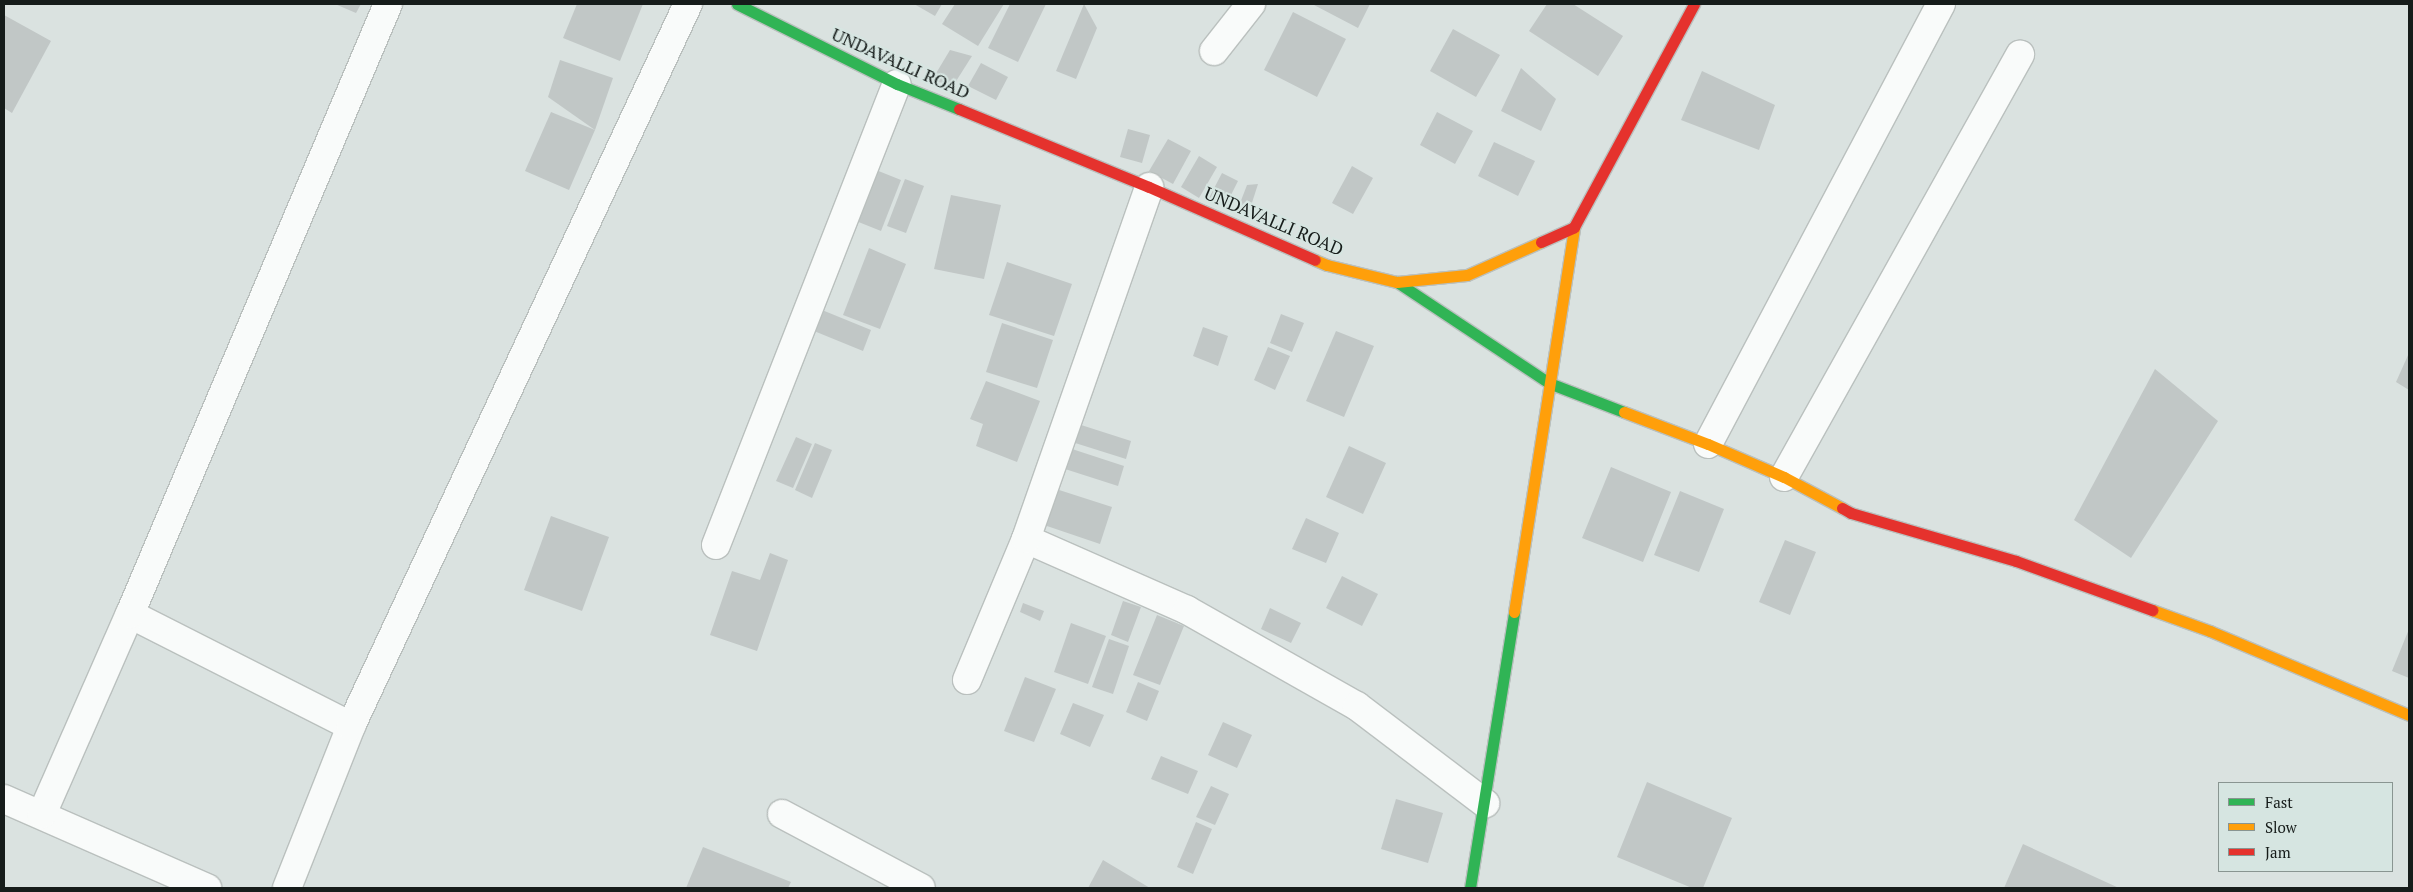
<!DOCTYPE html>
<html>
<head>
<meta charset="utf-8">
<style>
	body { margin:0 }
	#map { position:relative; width:2413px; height:892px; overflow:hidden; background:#dae2e0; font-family:"PT Serif",serif }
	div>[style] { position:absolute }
	.building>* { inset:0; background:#c1c7c6 }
	.roads { filter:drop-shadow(1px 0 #bac0be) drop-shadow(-1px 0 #bac0be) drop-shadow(0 1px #bac0be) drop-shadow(0 -1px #bac0be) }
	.street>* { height:28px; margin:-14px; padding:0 14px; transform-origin:14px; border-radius:14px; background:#f9fbfa }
	.fast>* { height:11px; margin:-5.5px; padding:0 5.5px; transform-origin:5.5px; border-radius:5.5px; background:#30b455 }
	.slow>* { height:11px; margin:-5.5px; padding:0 5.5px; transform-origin:5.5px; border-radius:5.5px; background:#ff9f0a }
	.jam>* { height:11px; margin:-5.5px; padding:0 5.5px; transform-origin:5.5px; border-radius:5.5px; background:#e5322d }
	span { translate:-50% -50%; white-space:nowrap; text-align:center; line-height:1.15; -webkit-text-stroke:4.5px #d6e5e1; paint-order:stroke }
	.street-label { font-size:18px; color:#161c1a }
	.frame { position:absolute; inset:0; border:5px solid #161c1a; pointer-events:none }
	.legend { position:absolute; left:2218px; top:782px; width:175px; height:90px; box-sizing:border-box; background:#d6e5e1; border:1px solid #899591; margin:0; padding:6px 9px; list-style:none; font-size:15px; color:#161c1a }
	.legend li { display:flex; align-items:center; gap:10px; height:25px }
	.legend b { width:25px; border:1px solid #899591 }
</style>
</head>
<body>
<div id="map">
	<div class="building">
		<div style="clip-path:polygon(335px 4px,361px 4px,356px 13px)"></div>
		<div style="clip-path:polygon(577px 4px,643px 4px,620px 61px,563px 38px)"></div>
		<div style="clip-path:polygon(914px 4px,942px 4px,935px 16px)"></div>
		<div style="clip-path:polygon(955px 4px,1004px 4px,978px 46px,942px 24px)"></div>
		<div style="clip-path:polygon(1010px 4px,1046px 4px,1018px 62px,988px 48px)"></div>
		<div style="clip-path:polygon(1084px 4px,1097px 28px,1076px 79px,1056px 71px)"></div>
		<div style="clip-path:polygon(1315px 4px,1370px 4px,1358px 28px,1314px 5px)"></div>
		<div style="clip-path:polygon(1547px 4px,1573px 4px,1623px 36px,1598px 76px,1529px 31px)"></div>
		<div style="clip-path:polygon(1293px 12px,1346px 39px,1317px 97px,1264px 70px)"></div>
		<div style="clip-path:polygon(4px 15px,51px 41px,12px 113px,4px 108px)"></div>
		<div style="clip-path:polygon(1453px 29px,1500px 55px,1476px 97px,1430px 71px)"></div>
		<div style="clip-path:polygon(950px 50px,972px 56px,953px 86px,932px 80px)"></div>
		<div style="clip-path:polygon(560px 60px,613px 78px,595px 130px,548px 97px)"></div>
		<div style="clip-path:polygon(981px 63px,1008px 77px,996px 100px,968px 86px)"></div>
		<div style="clip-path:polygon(1521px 68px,1556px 99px,1541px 131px,1501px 111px)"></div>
		<div style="clip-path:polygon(1702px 71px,1775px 105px,1759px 150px,1681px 120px)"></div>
		<div style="clip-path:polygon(551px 112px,595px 130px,569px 190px,525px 171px)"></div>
		<div style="clip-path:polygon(1437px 112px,1473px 131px,1455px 164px,1420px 145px)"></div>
		<div style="clip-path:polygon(1128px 129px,1150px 135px,1142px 163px,1120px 157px)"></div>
		<div style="clip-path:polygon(1168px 139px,1191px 151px,1173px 184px,1149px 171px)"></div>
		<div style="clip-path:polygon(1494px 142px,1535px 161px,1518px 196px,1478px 176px)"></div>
		<div style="clip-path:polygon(1199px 156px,1217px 167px,1199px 198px,1181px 187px)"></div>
		<div style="clip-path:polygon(1352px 166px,1373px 178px,1353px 214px,1332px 203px)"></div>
		<div style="clip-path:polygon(876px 170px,901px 180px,881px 231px,856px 221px)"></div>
		<div style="clip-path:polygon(1222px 173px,1238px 181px,1225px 207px,1209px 198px)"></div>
		<div style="clip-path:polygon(905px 179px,924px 186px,906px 233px,887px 226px)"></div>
		<div style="clip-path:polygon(1258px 184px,1250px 209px,1237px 211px,1247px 185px)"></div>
		<div style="clip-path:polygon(951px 195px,1001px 205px,984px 279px,934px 269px)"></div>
		<div style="clip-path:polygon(869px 248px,906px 264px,880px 329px,843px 315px)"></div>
		<div style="clip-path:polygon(1007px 262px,1072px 284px,1054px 336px,989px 315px)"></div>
		<div style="clip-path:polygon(822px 310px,871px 330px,863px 351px,814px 331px)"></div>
		<div style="clip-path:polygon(1281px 314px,1304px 323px,1292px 352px,1270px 343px)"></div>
		<div style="clip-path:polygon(1002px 323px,1053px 340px,1037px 388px,986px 372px)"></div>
		<div style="clip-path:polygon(1203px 327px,1228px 336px,1218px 366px,1193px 356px)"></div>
		<div style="clip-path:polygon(1336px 331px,1374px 346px,1344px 417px,1306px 401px)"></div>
		<div style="clip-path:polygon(1268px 347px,1290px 356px,1275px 390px,1254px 380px)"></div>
		<div style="clip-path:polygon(2409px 353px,2409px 390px,2396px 382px)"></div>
		<div style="clip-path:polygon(2155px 369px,2218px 421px,2131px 558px,2074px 520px)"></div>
		<div style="clip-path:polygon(986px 381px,1040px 401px,1017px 462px,976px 446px,983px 424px,970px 419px)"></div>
		<div style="clip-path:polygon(1078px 424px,1131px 441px,1126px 459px,1072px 442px)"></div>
		<div style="clip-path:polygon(796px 437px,812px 444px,793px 488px,776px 481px)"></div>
		<div style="clip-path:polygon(815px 443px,832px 450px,812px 498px,795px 490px)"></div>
		<div style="clip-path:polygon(1349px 446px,1386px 463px,1363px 514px,1326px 497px)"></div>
		<div style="clip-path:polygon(1072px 449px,1124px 466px,1118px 486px,1065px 469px)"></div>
		<div style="clip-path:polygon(1611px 467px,1671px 492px,1643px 562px,1582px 538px)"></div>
		<div style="clip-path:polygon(1056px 489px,1112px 507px,1100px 544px,1044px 525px)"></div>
		<div style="clip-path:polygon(1680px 491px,1724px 509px,1699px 572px,1654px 555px)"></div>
		<div style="clip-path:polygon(551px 516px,609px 537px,582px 611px,524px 590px)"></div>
		<div style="clip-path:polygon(1306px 518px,1339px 533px,1326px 563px,1292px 549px)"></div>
		<div style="clip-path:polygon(1785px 540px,1816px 552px,1790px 615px,1759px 602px)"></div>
		<div style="clip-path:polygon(770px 553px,788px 560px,757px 651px,710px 635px,732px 571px,760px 580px)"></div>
		<div style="clip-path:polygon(1342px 576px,1378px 594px,1362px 626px,1326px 608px)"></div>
		<div style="clip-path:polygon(1123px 601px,1141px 607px,1128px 642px,1111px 635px)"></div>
		<div style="clip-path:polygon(1023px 603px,1044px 611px,1040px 621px,1020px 612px)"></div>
		<div style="clip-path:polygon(1270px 608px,1301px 623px,1291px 643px,1261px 629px)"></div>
		<div style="clip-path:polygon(1157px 615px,1184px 626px,1160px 685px,1133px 675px)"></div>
		<div style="clip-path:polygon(1071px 623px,1106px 636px,1088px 684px,1054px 672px)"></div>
		<div style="clip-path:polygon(2409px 629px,2409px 678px,2392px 671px)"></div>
		<div style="clip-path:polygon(1109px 639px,1129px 646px,1113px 694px,1092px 687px)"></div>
		<div style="clip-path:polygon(1025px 677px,1056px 689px,1034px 742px,1004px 731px)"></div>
		<div style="clip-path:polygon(1138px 682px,1159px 691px,1147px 721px,1126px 712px)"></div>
		<div style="clip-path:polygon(1073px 703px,1104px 715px,1090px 747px,1060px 734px)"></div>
		<div style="clip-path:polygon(1223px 722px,1252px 735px,1237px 768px,1208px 755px)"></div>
		<div style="clip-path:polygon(1161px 756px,1198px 771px,1188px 794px,1151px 779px)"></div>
		<div style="clip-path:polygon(1647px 782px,1732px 818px,1703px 888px,1692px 888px,1617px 857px)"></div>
		<div style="clip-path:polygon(1211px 786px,1229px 794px,1215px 825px,1196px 817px)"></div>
		<div style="clip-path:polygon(1396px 799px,1443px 813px,1428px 863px,1381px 849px)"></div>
		<div style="clip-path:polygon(1196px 822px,1212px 829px,1193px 874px,1177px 867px)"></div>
		<div style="clip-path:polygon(2023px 844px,2119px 888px,2004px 888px)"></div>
		<div style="clip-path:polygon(703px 847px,791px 882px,788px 888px,686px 888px)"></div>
		<div style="clip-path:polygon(1103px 860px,1150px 888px,1088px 888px)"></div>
	</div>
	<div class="roads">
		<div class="street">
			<div style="left:1214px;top:51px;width:60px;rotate:-51.8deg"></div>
			<div style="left:1708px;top:444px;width:498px;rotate:-62.1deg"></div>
			<div style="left:1784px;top:477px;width:484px;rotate:-60.8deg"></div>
			<div style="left:1026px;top:539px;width:176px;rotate:23.8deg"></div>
			<div style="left:1187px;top:610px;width:195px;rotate:29.5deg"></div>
			<div style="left:1357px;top:706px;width:161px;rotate:37.2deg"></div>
			<div style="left:716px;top:545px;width:495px;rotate:-68.6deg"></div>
			<div style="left:130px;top:614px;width:248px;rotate:26.9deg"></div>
			<div style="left:967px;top:680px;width:153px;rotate:-67.3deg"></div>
			<div style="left:1026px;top:539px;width:373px;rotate:-70.7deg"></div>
			<div style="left:4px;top:799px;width:222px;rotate:23.7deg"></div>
			<div style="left:42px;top:814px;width:219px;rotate:-66.3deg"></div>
			<div style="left:130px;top:614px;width:662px;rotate:-67.07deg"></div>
			<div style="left:782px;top:814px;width:157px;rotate:28deg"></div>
			<div style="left:287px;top:888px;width:174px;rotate:-68.4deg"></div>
			<div style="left:351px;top:726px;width:797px;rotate:-64.98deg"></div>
		</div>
		<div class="fast">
			<div style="left:737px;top:4px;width:179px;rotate:26.6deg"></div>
			<div style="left:897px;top:84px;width:67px;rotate:22deg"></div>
			<div style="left:1397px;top:282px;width:182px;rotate:33.6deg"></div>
			<div style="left:1549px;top:383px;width:80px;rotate:21.1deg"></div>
			<div style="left:1470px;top:888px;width:279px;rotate:-80.9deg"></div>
		</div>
		<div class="slow">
			<div style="left:1315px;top:260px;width:13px;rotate:23deg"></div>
			<div style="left:1327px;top:265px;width:72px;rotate:13.7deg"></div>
			<div style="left:1397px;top:282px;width:70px;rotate:-5.7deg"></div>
			<div style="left:1467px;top:275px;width:81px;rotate:-24deg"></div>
			<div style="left:1624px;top:412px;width:90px;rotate:20.9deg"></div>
			<div style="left:1708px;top:444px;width:83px;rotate:23.5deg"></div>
			<div style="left:1784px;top:477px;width:66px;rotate:28.1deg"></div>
			<div style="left:2152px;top:610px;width:62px;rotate:19.9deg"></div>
			<div style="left:2210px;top:631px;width:216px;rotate:22.9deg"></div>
			<div style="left:1514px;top:612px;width:390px;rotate:-81.1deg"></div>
		</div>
		<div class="jam">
			<div style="left:959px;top:109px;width:205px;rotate:22.3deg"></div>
			<div style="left:1149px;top:187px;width:181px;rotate:23.7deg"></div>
			<div style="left:1541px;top:242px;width:36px;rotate:-24deg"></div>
			<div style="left:1574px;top:227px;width:253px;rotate:-61.7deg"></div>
			<div style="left:1842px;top:508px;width:10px;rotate:29deg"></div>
			<div style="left:1851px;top:513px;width:172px;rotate:16.2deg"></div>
			<div style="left:2016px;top:561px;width:145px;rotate:19.8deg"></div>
		</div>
	</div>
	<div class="street-label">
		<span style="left:901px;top:63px;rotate:24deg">UNDAVALLI ROAD</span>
		<span style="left:1274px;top:221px;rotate:23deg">UNDAVALLI ROAD</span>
	</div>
	<div class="frame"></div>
	<ul class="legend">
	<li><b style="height:6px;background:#30b455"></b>Fast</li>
	<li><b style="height:6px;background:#ff9f0a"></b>Slow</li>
	<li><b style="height:6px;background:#e5322d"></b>Jam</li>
	</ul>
</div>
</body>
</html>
